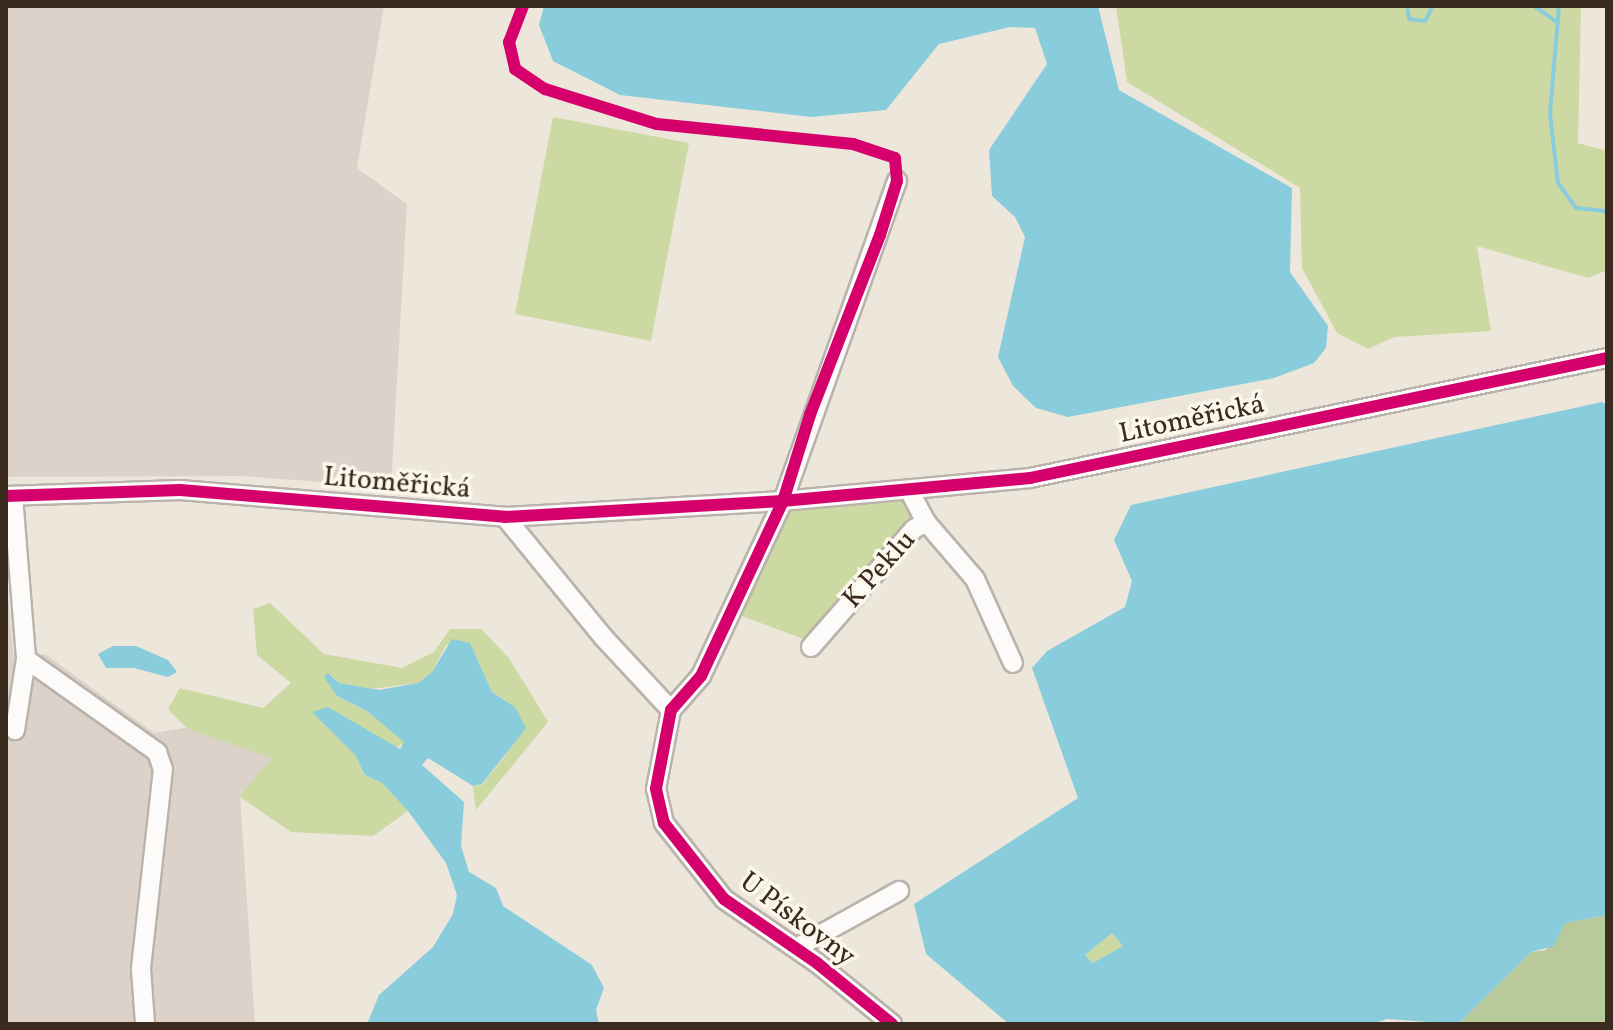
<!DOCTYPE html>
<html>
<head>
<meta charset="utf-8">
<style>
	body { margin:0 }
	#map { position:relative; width:1613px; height:1030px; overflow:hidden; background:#ede7db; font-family:Vollkorn,serif }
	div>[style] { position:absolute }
	.industrial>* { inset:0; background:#ddd2ca }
	.green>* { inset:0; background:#ccd9a2 }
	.forest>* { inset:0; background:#b8c99b }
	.water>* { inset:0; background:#89ccdc }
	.stream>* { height:4px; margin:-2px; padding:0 2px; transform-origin:2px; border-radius:2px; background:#89ccdc }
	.roads { filter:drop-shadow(2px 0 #b9b3ab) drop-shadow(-2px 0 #b9b3ab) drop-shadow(0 2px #b9b3ab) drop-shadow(0 -2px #b9b3ab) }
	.minor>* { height:18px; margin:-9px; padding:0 9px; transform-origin:9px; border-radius:9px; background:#fcfbfa }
	.cycleway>* { height:12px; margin:-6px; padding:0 6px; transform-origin:6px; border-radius:6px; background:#d6006c }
	span { translate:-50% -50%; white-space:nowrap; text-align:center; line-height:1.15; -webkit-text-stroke:7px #fbf7ec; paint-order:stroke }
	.street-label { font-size:28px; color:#3b2a1e }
	.frame { position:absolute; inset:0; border:8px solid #3b2a1e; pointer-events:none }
</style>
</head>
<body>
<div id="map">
	<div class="industrial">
		<div style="clip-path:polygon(6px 6px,384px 6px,357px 168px,407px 204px,391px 487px,242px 476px,6px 477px)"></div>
		<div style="clip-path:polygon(6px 572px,14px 660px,45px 654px,154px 733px,190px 727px,278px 759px,240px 794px,255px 1024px,6px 1024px)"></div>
	</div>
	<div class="green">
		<div style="clip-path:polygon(1116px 6px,1581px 6px,1578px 143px,1607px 151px,1607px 270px,1588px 278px,1477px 246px,1491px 331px,1394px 337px,1368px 349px,1337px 333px,1302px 268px,1300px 188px,1127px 82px)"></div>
		<div style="clip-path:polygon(553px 117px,689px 143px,651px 341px,515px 314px)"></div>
		<div style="clip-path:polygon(905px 499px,914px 519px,806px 640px,739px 615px,787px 510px)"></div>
		<div style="clip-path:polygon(270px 603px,324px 654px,402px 668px,434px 652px,450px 629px,481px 629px,509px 658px,548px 722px,476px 810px,473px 786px,482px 785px,505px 756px,507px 701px,492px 692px,470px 643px,446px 645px,432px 672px,418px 683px,371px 689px,339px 683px,330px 674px,337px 696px,367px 711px,405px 742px,396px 748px,328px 707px,322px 722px,355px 755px,365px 775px,382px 783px,408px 811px,373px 836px,291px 832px,239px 796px,272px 758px,188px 729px,168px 709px,180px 688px,263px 708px,291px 683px,257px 655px,253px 609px)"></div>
		<div style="clip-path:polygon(1112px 933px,1124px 946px,1093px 963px,1085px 955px)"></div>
	</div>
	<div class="forest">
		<div style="clip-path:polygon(1607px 915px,1607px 1024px,1458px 1024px,1531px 952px,1546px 950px,1565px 923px)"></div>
	</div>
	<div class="water">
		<div style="clip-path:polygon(544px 6px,1098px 6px,1119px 90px,1292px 188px,1290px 272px,1328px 326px,1326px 348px,1314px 363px,1274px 378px,1068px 417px,1036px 408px,1013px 386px,998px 357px,1025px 237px,1015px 217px,992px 196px,989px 150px,1047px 64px,1035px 28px,1010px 27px,939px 44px,886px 110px,811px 117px,620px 95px,553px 61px,539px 25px)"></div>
		<div style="clip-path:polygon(evenodd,1602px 402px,1607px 405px,1607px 915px,1565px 923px,1554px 946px,1531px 952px,1458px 1024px,1387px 1019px,1372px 1024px,1009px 1024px,926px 954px,914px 904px,1078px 798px,1032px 668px,1047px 651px,1125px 607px,1132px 581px,1114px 540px,1131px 505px,1602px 402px,1112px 933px,1123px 946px,1093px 963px,1085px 955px,1112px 933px)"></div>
		<div style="clip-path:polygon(452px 639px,470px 643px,492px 692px,515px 707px,526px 728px,482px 784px,473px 786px,428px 758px,422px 765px,464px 802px,461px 846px,469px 872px,496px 888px,503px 906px,592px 965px,604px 988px,596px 1010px,599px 1024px,367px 1024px,379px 995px,433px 947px,453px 914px,457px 895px,446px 863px,408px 811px,382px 783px,365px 775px,355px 755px,312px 712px,328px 707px,400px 749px,404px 742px,367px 711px,337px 696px,324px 677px,328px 673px,339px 683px,379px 690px,418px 683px,432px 672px)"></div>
		<div style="clip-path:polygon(113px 646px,136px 646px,168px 660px,177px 672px,168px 677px,134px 668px,106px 668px,98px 654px)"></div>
	</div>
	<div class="stream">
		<div style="left:1407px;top:6px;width:13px;rotate:81deg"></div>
		<div style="left:1409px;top:19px;width:16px;rotate:7deg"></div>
		<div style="left:1425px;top:21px;width:17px;rotate:-62deg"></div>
		<div style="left:1534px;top:6px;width:29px;rotate:35deg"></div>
		<div style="left:1559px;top:6px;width:108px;rotate:94.8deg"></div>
		<div style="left:1550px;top:114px;width:69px;rotate:83.4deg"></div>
		<div style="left:1558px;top:183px;width:31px;rotate:54deg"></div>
		<div style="left:1576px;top:208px;width:31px;rotate:6deg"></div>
	</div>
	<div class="roads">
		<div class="minor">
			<div style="left:6px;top:496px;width:174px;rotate:-2deg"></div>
			<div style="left:180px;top:490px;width:326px;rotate:4.7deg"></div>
			<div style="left:505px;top:517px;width:278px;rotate:-3.3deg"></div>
			<div style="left:783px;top:501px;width:248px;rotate:-5.3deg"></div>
			<div style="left:1030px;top:478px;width:589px;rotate:-11.75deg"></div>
			<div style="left:13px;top:496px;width:164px;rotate:85.4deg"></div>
			<div style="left:26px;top:659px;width:72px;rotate:98.8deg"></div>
			<div style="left:505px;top:517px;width:156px;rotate:50.7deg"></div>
			<div style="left:604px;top:638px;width:98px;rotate:47.1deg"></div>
			<div style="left:926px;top:522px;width:75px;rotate:49.3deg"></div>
			<div style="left:975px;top:579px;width:92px;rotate:65.7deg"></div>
			<div style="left:811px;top:647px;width:157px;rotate:-48.9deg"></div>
			<div style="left:914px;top:529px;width:14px;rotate:-30deg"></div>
			<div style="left:926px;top:522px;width:36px;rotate:-118deg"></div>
			<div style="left:26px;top:659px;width:161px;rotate:35.4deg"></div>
			<div style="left:157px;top:752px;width:18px;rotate:71deg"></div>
			<div style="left:163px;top:769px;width:201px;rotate:96.3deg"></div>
			<div style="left:141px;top:969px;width:55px;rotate:85.8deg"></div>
			<div style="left:796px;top:948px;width:118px;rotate:-29deg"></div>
			<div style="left:892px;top:1024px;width:97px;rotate:-140.9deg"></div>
			<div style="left:817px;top:963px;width:113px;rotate:-145.5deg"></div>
			<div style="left:724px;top:899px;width:97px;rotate:-128.3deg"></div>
			<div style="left:664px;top:823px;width:35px;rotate:-103deg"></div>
			<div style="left:656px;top:789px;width:80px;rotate:-79.2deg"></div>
			<div style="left:671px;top:710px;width:45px;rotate:-48.6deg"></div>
			<div style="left:701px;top:676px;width:193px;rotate:-64.9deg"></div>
			<div style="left:783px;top:501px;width:340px;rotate:-70.4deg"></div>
		</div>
	</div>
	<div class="cycleway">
		<div style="left:523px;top:6px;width:39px;rotate:111deg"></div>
		<div style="left:509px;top:42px;width:28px;rotate:77deg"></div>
		<div style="left:515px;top:69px;width:36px;rotate:34deg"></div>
		<div style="left:545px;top:89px;width:117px;rotate:17.4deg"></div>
		<div style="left:657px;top:124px;width:197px;rotate:5.8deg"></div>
		<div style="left:853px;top:144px;width:44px;rotate:18.4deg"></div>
		<div style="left:895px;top:158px;width:23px;rotate:85deg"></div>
		<div style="left:897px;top:181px;width:57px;rotate:107.5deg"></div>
		<div style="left:880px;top:235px;width:193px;rotate:111.3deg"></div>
		<div style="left:810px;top:415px;width:90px;rotate:107.4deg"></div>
		<div style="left:783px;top:501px;width:193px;rotate:115.1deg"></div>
		<div style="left:701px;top:676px;width:45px;rotate:131.4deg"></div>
		<div style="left:671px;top:710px;width:80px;rotate:100.8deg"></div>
		<div style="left:656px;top:789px;width:35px;rotate:77deg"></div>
		<div style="left:664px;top:823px;width:97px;rotate:51.7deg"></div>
		<div style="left:724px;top:899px;width:113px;rotate:34.5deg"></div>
		<div style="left:817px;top:963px;width:97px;rotate:39.1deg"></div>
		<div style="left:6px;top:496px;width:174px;rotate:-2deg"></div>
		<div style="left:180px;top:490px;width:326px;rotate:4.7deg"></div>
		<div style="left:505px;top:517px;width:278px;rotate:-3.3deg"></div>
		<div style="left:783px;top:501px;width:248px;rotate:-5.3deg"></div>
		<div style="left:1030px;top:478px;width:589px;rotate:-11.75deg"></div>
	</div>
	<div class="street-label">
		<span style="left:1192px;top:420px;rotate:-12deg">Litoměřická</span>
		<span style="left:397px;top:484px;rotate:5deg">Litoměřická</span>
		<span style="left:880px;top:570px;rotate:-48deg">K Peklu</span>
		<span style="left:797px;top:920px;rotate:37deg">U Pískovny</span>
	</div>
	<div class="frame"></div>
</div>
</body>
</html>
